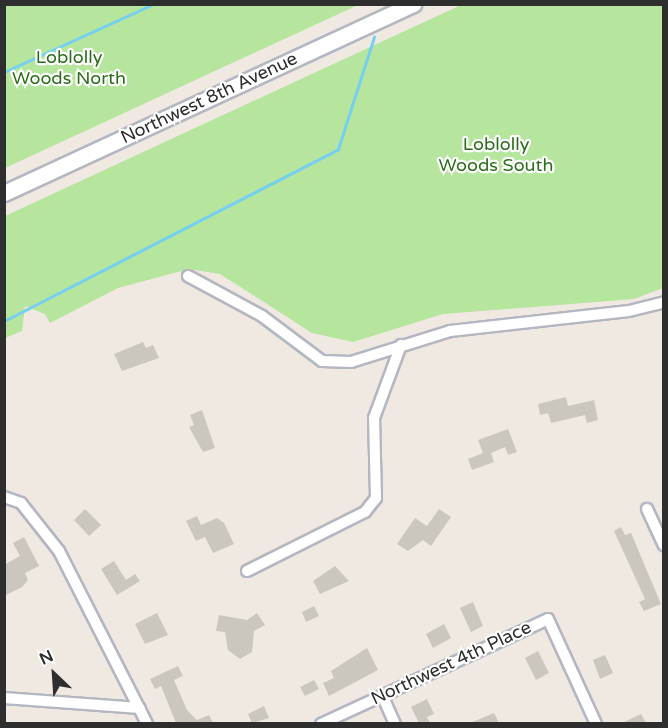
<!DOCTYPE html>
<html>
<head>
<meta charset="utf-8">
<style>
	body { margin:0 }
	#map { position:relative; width:668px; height:728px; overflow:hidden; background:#efe9e1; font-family:"Varela Round",sans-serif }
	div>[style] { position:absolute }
	.green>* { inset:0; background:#b6e59e }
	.stream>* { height:3px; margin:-1.5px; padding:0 1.5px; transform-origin:1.5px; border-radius:1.5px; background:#75cff0 }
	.building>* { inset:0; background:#cbc7bf }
	.roads { filter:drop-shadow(2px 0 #b4b7c1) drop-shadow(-2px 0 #b4b7c1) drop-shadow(0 2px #b4b7c1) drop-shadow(0 -2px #b4b7c1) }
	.street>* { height:10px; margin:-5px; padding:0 5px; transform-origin:5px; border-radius:5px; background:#fff }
	.secondary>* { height:15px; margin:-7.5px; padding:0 7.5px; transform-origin:7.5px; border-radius:7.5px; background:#fff }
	span { translate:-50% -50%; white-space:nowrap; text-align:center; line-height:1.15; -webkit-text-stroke:4.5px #fff; paint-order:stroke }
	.park-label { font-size:18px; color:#2c6e1b }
	.street-label { font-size:18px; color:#2e2e2e }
	.frame { position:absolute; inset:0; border:6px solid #2e2e2e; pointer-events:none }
	.north { position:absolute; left:24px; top:644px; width:60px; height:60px; -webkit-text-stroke:4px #fff; paint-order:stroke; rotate:335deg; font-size:16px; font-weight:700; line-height:24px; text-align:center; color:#2e2e2e }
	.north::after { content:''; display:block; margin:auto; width:21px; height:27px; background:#2e2e2e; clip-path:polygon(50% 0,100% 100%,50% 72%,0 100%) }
</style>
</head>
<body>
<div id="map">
	<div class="green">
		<div style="clip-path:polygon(5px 4px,358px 4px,358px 5px,5px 168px)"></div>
		<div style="clip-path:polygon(461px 5px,663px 5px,663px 288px,634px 299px,443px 314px,353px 342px,312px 333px,220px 274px,189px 269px,118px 288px,50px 323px,45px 314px,25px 306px,22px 331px,5px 338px,5px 216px)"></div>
	</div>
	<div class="stream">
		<div style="left:4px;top:72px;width:164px;rotate:-24.5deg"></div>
		<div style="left:4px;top:321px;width:376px;rotate:-27.2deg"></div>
		<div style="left:338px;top:149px;width:118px;rotate:-72.2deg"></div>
	</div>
	<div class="building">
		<div style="clip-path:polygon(143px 342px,146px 348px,153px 345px,159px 358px,122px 371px,114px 354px)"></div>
		<div style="clip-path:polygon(566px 397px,568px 406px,594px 400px,598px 420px,587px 423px,585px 415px,551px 423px,548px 413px,540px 415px,538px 404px)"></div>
		<div style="clip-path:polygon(202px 410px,215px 448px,203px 452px,189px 427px,194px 425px,190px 415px)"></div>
		<div style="clip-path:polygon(508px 429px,517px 452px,508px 455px,505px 447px,491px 453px,494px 462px,472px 470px,468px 459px,483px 453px,478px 440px)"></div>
		<div style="clip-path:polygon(85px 509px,101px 525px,89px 536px,74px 520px)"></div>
		<div style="clip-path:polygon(439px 509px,451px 517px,431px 546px,423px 540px,408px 551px,397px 544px,415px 518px,427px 526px)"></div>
		<div style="clip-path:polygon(197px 516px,201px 525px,217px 518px,224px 523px,234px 544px,213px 553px,205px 537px,196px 541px,186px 521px)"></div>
		<div style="clip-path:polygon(621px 527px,625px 535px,631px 533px,661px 604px,644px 611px,639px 602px,645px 599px,614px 531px)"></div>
		<div style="clip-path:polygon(24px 537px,39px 566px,25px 573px,28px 580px,22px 587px,4px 596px,4px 565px,20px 556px,13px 543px)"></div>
		<div style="clip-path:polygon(114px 561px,126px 580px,135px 574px,140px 581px,117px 595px,101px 569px)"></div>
		<div style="clip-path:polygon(335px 566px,349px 581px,320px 594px,313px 581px)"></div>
		<div style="clip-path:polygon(473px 602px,483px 626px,471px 632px,460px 608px)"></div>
		<div style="clip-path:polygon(314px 606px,319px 616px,306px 622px,302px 612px)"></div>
		<div style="clip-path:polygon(157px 613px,168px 635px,145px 644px,135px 624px)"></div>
		<div style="clip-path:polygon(257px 613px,265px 625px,254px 631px,252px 652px,240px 659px,228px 650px,225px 632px,216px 631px,219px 615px,247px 620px)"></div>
		<div style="clip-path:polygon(444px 624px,451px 638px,433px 648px,426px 634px)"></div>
		<div style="clip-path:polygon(367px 648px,378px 670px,329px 696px,323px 683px,334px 678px,331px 671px)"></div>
		<div style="clip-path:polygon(538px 651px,549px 673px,536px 680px,525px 658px)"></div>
		<div style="clip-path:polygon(605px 655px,613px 673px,600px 679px,593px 660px)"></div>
		<div style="clip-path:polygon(178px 666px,183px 676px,174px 680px,187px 710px,197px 720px,209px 715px,213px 723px,176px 723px,161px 686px,155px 689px,150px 679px)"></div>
		<div style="clip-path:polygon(314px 680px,319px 689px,305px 696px,300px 687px)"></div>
		<div style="clip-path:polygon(427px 699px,434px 714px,427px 717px,430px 723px,419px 723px,411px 707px)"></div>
		<div style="clip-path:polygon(264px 706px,269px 718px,252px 723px,248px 714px)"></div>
		<div style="clip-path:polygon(494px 713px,499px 723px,470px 723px)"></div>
		<div style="clip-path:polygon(641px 714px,646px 723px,622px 723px)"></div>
	</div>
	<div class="roads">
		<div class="street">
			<div style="left:188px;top:276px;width:84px;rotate:28.4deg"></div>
			<div style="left:262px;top:316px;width:75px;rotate:36.9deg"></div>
			<div style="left:322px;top:361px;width:29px;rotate:2deg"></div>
			<div style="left:351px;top:362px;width:104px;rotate:-17.4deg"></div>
			<div style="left:450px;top:331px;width:180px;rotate:-6.4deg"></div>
			<div style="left:629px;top:311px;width:36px;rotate:-14deg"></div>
			<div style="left:4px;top:497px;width:18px;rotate:19deg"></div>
			<div style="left:21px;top:503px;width:61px;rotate:51.6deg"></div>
			<div style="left:59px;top:551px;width:194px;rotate:63deg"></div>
			<div style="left:647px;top:509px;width:40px;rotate:65deg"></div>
			<div style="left:247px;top:571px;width:132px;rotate:-26.6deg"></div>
			<div style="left:365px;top:512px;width:18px;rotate:-52deg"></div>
			<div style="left:376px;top:498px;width:80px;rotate:-91.4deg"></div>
			<div style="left:374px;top:418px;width:78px;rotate:-69.7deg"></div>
			<div style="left:382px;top:695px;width:32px;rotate:66deg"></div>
			<div style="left:4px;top:698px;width:136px;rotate:4.2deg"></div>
			<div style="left:321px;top:724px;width:250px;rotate:-24.8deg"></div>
			<div style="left:548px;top:619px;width:115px;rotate:65.4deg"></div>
		</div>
		<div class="secondary">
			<div style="left:4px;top:193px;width:451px;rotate:-24.8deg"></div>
		</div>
	</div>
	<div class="park-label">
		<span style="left:69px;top:68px">Loblolly<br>Woods North</span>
		<span style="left:496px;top:155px">Loblolly<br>Woods South</span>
	</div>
	<div class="street-label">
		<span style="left:209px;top:98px;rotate:-25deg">Northwest 8th Avenue</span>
		<span style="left:451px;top:663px;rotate:-25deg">Northwest 4th Place</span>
	</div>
	<div class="frame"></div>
	<div class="north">N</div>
</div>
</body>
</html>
